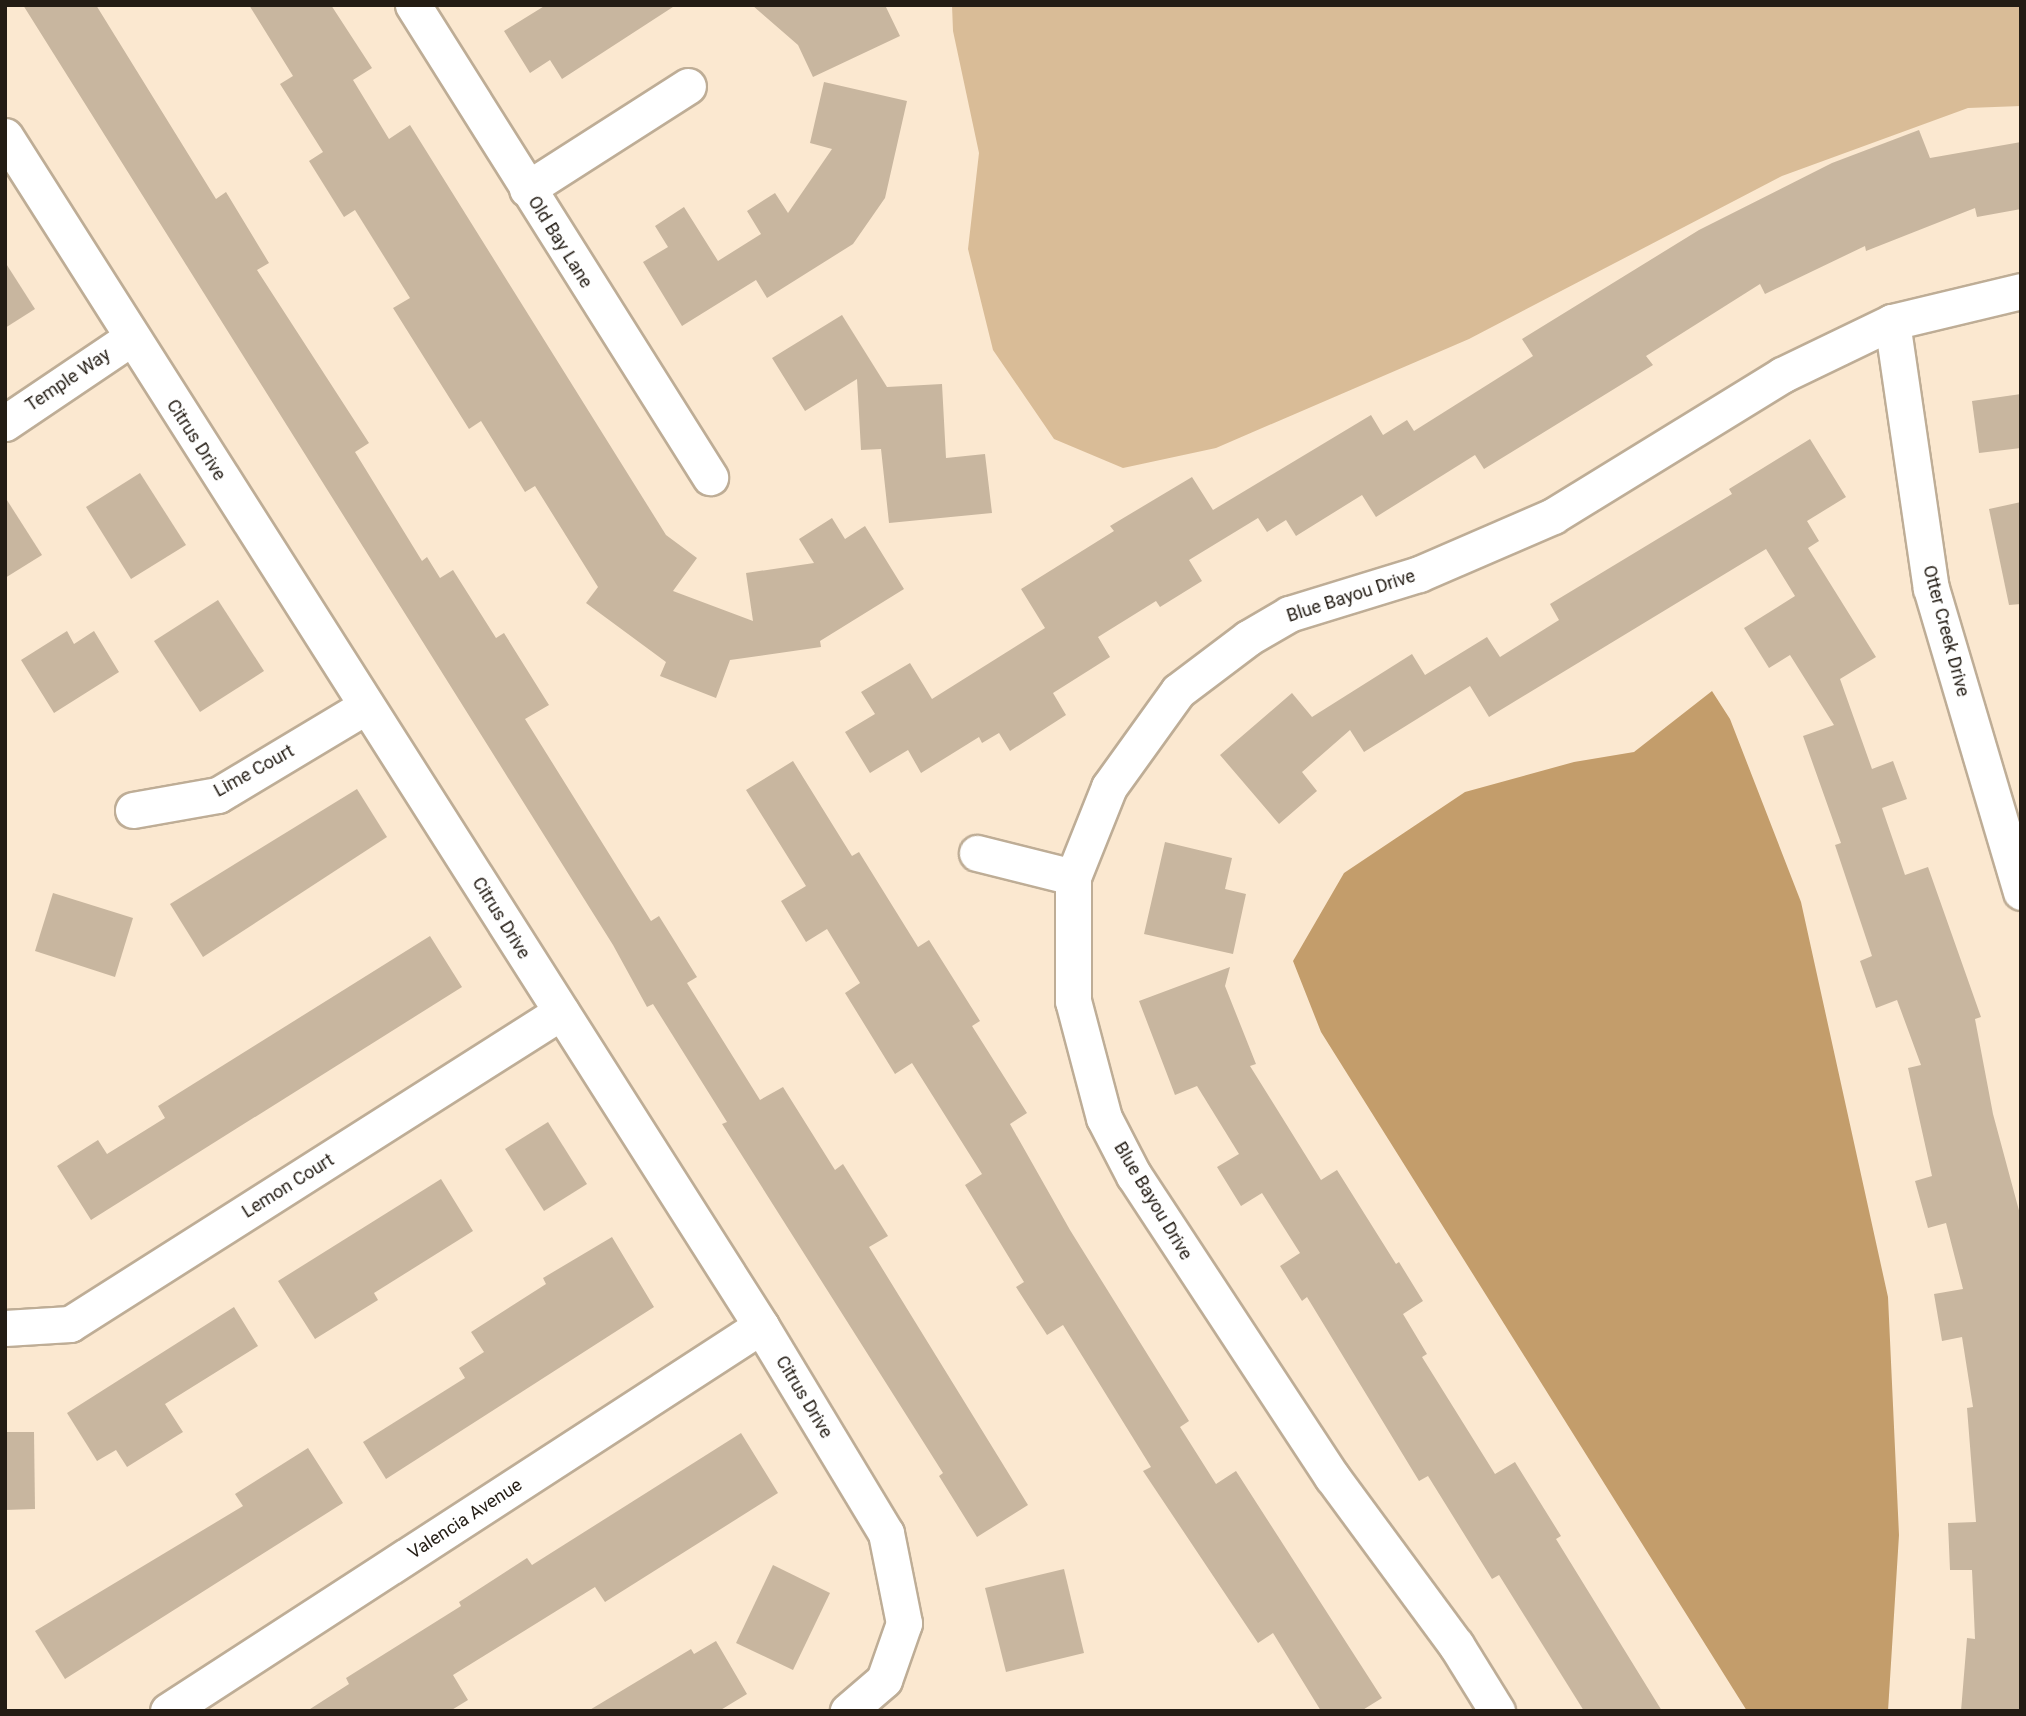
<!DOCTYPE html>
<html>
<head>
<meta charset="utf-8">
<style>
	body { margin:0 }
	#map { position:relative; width:2026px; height:1716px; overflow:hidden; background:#fbe8d0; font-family:Roboto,sans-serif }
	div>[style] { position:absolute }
	.green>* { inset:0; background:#d9bc97 }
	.water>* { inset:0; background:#c39d6b }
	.building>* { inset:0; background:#c8b69f }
	.roads { filter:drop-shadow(2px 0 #bead96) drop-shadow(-2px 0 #bead96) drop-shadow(0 2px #bead96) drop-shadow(0 -2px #bead96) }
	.minor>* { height:35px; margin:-17.5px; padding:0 17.5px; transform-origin:17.5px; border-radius:17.5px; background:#fff }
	span { translate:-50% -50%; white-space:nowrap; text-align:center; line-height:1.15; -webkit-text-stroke:7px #fff; paint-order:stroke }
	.street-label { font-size:18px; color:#231c14 }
	.frame { position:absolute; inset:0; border:7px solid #231c14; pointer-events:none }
</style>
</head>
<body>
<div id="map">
	<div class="green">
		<div style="clip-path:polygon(952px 5px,2021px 5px,2021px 106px,1968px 108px,1782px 176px,1469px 339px,1216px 448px,1123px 468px,1054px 439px,993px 350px,968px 249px,979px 153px,953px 31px)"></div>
	</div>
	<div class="water">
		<div style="clip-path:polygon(1712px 691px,1730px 719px,1801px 902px,1888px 1297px,1899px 1535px,1888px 1711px,1747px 1711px,1321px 1032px,1293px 961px,1344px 873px,1465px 792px,1574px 762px,1634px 752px)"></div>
	</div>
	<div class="building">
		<div style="clip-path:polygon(23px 5px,96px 5px,216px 199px,226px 192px,269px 263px,257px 270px,369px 443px,355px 452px,422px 561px,427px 557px,440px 578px,453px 570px,496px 638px,504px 633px,549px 705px,525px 719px,651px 921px,659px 916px,697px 977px,687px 983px,760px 1100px,783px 1087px,835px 1170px,843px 1164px,888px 1236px,869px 1247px,1028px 1505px,977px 1537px,939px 1476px,943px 1473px,722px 1124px,727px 1122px,653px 1004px,647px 1007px,613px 945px)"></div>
		<div style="clip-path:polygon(249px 5px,331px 5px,372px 68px,353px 80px,389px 139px,410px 125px,666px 535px,697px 558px,673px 591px,753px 621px,746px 573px,814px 563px,799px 539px,832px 518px,845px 539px,865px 526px,904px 589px,820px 641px,821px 647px,730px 660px,716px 698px,660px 676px,666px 662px,586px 603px,598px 587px,535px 486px,525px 492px,481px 421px,469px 429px,393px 308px,410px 298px,355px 210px,344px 217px,309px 161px,323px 152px,280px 84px,293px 76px)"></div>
		<div style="clip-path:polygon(546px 5px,676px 5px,562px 79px,550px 60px,530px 73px,504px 31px)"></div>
		<div style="clip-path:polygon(752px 5px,885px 5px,900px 36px,813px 77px,798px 45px)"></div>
		<div style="clip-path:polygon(824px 82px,907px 101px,885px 198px,853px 244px,767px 298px,756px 280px,682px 326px,643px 262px,668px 247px,655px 226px,684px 207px,718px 261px,761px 234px,747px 211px,775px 193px,788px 213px,832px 149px,810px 143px)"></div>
		<div style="clip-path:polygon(1919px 130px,1930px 158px,2021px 142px,2021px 209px,1977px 217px,1975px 208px,1866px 251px,1865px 246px,1765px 294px,1760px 284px,1646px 356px,1653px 365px,1484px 469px,1475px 455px,1376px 517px,1362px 495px,1296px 536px,1286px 520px,1267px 532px,1258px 518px,1189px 560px,1202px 581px,1160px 607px,1156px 601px,1098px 637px,1110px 657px,1053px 693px,1066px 715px,1010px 751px,999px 733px,982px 743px,979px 737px,921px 773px,908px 750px,870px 773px,845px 732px,875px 714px,861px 692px,910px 663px,932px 699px,1045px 628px,1021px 589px,1114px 531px,1110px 526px,1192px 477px,1213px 510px,1371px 415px,1383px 435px,1407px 420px,1414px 431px,1533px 356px,1522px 339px,1699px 230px,1832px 163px)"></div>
		<div style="clip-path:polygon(5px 262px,35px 309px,5px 328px)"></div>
		<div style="clip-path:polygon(842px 315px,887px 387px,942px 384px,946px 458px,985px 454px,992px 513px,889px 523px,881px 449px,861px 450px,857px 379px,805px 411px,772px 358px)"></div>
		<div style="clip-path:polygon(2021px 394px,2021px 448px,1979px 453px,1972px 401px)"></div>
		<div style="clip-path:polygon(1810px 439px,1846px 497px,1807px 521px,1819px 541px,1808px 548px,1876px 657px,1840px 679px,1872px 769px,1893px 761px,1907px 799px,1882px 808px,1905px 875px,1928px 867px,1981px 1017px,1975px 1019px,1993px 1114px,2021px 1218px,2021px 1711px,1961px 1711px,1967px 1638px,1975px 1639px,1972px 1570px,1950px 1570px,1948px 1523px,1976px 1522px,1967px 1408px,1973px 1407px,1962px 1337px,1942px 1341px,1934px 1294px,1963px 1289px,1946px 1223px,1928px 1228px,1915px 1181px,1932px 1176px,1908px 1068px,1921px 1065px,1897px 1000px,1876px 1008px,1860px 961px,1872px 956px,1835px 845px,1841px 843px,1803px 736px,1834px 725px,1790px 655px,1769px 668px,1744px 628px,1795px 596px,1766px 549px,1489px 717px,1470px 686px,1364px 752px,1350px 730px,1302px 772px,1317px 791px,1279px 824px,1220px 755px,1292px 693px,1312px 717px,1412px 654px,1425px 675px,1487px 637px,1500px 657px,1559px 620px,1550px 604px,1732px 494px,1729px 489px)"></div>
		<div style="clip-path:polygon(140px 473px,186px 545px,131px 579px,86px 507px)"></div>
		<div style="clip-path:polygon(5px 497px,42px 555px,5px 578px)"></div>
		<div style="clip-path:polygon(2021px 502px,2021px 604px,2009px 605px,1989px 509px)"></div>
		<div style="clip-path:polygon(218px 600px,264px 671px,200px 712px,154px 641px)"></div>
		<div style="clip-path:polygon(67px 631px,74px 644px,94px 631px,119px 672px,54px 713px,21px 660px)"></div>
		<div style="clip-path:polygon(793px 761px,852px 856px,859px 852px,918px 947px,929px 940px,980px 1021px,972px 1026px,1027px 1113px,1010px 1124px,1070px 1230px,1189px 1421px,1180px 1427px,1216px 1484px,1236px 1471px,1382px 1698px,1361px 1711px,1321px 1711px,1273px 1633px,1258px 1643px,1143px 1471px,1151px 1467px,1063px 1325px,1047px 1335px,1016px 1287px,1024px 1282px,965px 1185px,982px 1174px,912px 1063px,895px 1074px,845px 993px,860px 983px,827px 929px,806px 942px,781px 901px,806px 886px,746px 790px)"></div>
		<div style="clip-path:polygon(357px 789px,387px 837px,203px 957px,170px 904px)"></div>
		<div style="clip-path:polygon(1165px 842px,1232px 858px,1225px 889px,1246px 894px,1233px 954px,1144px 934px)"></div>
		<div style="clip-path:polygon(53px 893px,133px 918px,115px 977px,35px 951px)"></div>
		<div style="clip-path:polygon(430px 936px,462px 987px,91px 1220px,57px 1166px,98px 1140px,107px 1154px,165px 1118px,158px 1106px)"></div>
		<div style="clip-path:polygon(1230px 967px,1225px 986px,1256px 1064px,1250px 1066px,1321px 1180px,1337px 1170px,1396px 1264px,1399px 1262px,1423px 1301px,1403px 1314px,1427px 1354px,1422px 1357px,1495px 1474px,1515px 1462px,1561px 1536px,1556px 1539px,1662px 1711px,1584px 1711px,1499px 1575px,1492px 1579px,1428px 1476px,1419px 1481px,1307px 1297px,1302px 1301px,1280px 1266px,1300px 1253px,1262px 1193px,1241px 1206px,1217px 1167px,1239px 1154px,1197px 1086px,1175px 1095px,1139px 1001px)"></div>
		<div style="clip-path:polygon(548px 1122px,587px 1184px,544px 1211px,505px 1149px)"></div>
		<div style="clip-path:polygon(441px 1179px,473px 1231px,374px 1293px,378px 1300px,315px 1339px,278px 1281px)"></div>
		<div style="clip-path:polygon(612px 1237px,654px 1307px,386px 1479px,363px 1442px,465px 1378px,459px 1368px,484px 1352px,471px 1332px,546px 1284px,543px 1278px)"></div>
		<div style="clip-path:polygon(234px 1307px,258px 1346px,165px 1404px,183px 1432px,127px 1467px,116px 1450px,97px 1461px,67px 1413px)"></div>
		<div style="clip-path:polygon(5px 1432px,34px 1432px,35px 1509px,5px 1510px)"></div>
		<div style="clip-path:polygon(741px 1433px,778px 1493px,605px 1602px,595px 1587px,453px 1675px,468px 1700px,450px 1711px,307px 1711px,349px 1684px,346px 1678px,461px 1606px,459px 1602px,527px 1558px,532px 1565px)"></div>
		<div style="clip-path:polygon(308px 1448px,343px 1503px,65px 1679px,35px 1631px,243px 1506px,235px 1494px)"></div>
		<div style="clip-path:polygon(773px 1565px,830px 1593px,793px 1670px,736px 1643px)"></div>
		<div style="clip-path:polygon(1064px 1569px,1084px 1653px,1006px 1672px,985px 1588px)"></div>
		<div style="clip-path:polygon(716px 1641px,747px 1694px,719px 1711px,588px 1711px,691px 1649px,694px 1654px)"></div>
	</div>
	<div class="roads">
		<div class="minor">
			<div style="left:413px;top:5px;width:558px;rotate:57.82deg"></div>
			<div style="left:5px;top:136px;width:1410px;rotate:57.57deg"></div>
			<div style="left:761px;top:1326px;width:242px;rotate:58.9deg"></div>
			<div style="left:886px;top:1533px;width:92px;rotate:78.7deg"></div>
			<div style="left:904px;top:1623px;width:60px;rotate:109.3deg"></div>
			<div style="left:884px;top:1680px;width:48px;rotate:139.3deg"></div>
			<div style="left:527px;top:189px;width:191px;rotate:-32.6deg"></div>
			<div style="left:1892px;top:322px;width:269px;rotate:81.7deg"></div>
			<div style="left:1931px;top:588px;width:317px;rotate:73.5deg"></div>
			<div style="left:5px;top:423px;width:152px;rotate:-34deg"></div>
			<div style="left:133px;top:810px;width:86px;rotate:-10deg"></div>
			<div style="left:218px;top:795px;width:173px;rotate:-31deg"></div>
			<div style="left:977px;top:853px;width:99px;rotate:14deg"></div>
			<div style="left:5px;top:1328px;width:65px;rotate:-3.5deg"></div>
			<div style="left:70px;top:1324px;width:582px;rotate:-32.43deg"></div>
			<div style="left:168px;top:1711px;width:707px;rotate:-32.99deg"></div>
			<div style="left:1497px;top:1711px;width:78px;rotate:-121.8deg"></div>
			<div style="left:1456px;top:1645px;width:209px;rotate:-126.4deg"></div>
			<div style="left:1332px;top:1477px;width:360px;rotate:-123.3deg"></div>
			<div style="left:1134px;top:1176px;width:65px;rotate:-117.3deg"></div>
			<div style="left:1104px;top:1118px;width:121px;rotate:-104.8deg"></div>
			<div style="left:1073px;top:1001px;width:124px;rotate:-90deg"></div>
			<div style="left:1073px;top:877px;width:97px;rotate:-68.2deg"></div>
			<div style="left:1109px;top:787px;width:118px;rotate:-54.3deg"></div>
			<div style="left:1178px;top:691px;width:88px;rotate:-37.1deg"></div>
			<div style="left:1248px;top:638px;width:48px;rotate:-30.3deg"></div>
			<div style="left:1289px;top:614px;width:136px;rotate:-17.1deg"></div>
			<div style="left:1419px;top:574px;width:146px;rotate:-23.4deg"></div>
			<div style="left:1553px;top:516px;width:269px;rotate:-31.6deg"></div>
			<div style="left:1782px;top:375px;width:122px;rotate:-25.7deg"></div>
			<div style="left:1892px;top:322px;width:133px;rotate:-13.5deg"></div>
		</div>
	</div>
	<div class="street-label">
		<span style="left:560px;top:242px;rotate:58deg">Old Bay Lane</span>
		<span style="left:68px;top:380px;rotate:-34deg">Temple Way</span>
		<span style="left:196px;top:440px;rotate:57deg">Citrus Drive</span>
		<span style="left:1351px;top:596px;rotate:-18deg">Blue Bayou Drive</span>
		<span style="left:1946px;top:631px;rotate:75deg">Otter Creek Drive</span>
		<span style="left:254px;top:771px;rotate:-29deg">Lime Court</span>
		<span style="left:501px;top:918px;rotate:58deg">Citrus Drive</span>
		<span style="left:288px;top:1186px;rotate:-32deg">Lemon Court</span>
		<span style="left:1153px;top:1201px;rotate:59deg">Blue Bayou Drive</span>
		<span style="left:804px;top:1397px;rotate:59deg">Citrus Drive</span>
		<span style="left:465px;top:1519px;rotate:-33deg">Valencia Avenue</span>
	</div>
	<div class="frame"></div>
</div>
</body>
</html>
